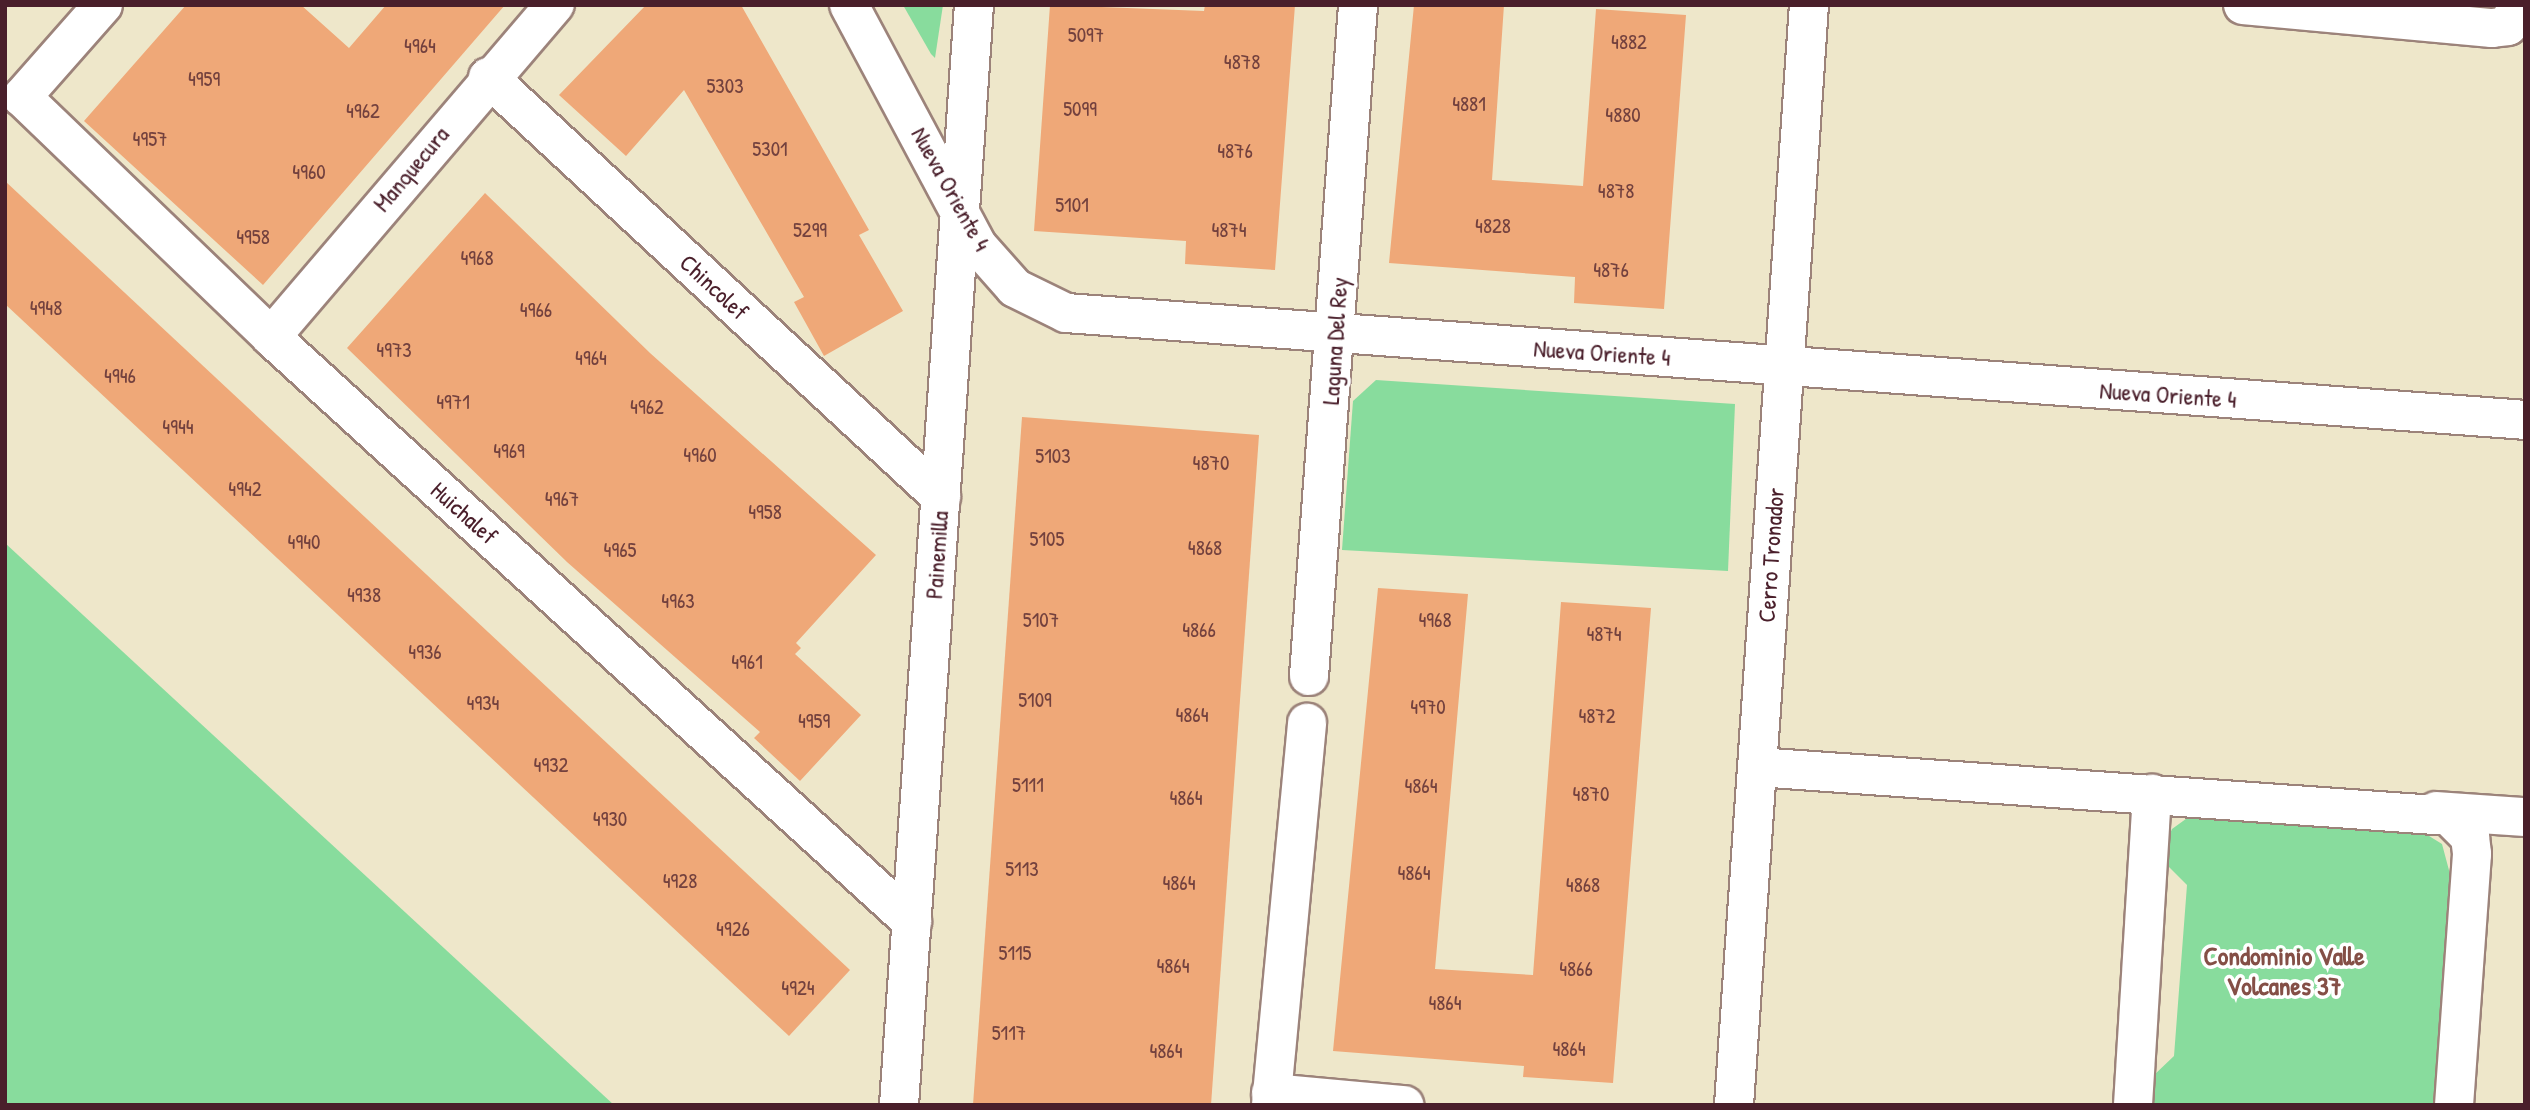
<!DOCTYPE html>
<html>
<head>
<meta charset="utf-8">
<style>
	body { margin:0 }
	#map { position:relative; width:2530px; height:1110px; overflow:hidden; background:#eee7ca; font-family:"Patrick Hand",sans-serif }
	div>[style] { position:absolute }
	.green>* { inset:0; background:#88dc9d }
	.building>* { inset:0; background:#efa878 }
	.roads { filter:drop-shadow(2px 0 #9c837a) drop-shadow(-2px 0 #9c837a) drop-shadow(0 2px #9c837a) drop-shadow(0 -2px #9c837a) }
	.street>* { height:38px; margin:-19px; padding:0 19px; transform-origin:19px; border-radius:19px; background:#fff }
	span { translate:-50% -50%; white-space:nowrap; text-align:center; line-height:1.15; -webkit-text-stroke:7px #fff; paint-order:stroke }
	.number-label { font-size:21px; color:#73413e }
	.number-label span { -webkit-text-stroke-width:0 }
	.street-label { font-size:24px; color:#4a1f2b }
	.neighbourhood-label { font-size:26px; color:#844f46; font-weight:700 }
	.frame { position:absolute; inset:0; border:7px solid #4a1f2b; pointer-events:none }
</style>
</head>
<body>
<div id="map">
	<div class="green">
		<div style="clip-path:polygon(903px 5px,943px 5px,935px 58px,931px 54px)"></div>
		<div style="clip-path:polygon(1376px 380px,1735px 404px,1728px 571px,1342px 550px,1353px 401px)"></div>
		<div style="clip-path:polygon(5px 543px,614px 1105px,5px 1105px)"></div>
		<div style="clip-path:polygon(2190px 816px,2421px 831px,2442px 844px,2450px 874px,2433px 1105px,2151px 1105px,2153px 1076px,2174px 1056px,2187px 885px,2166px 864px,2166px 843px,2172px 829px)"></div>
	</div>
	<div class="building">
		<div style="clip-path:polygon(186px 5px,301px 5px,349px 48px,386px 5px,505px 5px,263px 285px,84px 121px)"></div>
		<div style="clip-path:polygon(646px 5px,741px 5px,869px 230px,859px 235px,903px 311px,824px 356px,794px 302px,804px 297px,684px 90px,626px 156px,559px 95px)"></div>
		<div style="clip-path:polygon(1050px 5px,1204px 11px,1205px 5px,1295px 5px,1275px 270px,1185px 264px,1186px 241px,1034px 231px)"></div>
		<div style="clip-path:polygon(1414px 5px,1504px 5px,1492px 180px,1583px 186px,1596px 9px,1686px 15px,1664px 309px,1574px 303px,1575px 277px,1389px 263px)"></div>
		<div style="clip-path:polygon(5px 181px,850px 970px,789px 1036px,5px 304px)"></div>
		<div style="clip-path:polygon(485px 193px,650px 353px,876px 555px,796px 643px,801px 648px,795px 654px,861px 715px,800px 781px,754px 738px,760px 732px,567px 562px,347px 348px)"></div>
		<div style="clip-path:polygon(1022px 417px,1259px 435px,1211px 1105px,973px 1105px)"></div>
		<div style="clip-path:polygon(1378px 588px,1468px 594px,1435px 969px,1533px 975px,1561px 602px,1651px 608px,1613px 1083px,1523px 1077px,1524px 1066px,1333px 1051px)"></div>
	</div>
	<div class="roads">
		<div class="street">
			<div style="left:103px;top:5px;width:123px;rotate:131.4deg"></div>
			<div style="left:22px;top:97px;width:346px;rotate:43.9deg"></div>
			<div style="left:271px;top:337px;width:868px;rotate:42.38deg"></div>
			<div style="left:849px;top:5px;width:272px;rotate:61.9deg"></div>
			<div style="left:977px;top:245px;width:57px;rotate:48.5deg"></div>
			<div style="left:1015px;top:288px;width:57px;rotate:26.1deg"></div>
			<div style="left:1066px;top:313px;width:1463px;rotate:4.19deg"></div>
			<div style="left:2243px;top:5px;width:250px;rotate:5.3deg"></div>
			<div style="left:2492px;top:28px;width:16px;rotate:-7deg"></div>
			<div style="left:2508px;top:26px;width:23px;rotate:-65deg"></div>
			<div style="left:488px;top:77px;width:618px;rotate:42.84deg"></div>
			<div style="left:271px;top:337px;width:437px;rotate:-49.5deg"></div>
			<div style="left:1309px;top:676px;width:673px;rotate:-85.82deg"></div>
			<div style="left:1757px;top:767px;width:694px;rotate:4.05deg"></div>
			<div style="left:2449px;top:816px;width:30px;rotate:45deg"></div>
			<div style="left:2470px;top:837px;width:17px;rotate:83deg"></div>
			<div style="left:2472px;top:854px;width:252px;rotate:94.1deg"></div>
			<div style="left:2436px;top:811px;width:89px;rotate:3.9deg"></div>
			<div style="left:1271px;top:1093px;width:134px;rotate:5.2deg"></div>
			<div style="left:899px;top:1105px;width:1103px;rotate:-86.1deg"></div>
			<div style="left:1271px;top:1105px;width:384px;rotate:-84.6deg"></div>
			<div style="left:1734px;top:1105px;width:1103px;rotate:-86.1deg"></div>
			<div style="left:2133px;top:1105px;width:312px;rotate:-86.5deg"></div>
		</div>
	</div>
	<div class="number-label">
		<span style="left:1086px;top:35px">5097</span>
		<span style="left:1629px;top:42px">4882</span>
		<span style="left:420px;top:46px">4964</span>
		<span style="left:1242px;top:62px">4878</span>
		<span style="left:204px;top:79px">4959</span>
		<span style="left:725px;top:86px">5303</span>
		<span style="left:1469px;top:104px">4881</span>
		<span style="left:1080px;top:109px">5099</span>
		<span style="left:363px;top:111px">4962</span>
		<span style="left:1623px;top:115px">4880</span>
		<span style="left:150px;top:139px">4957</span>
		<span style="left:770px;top:149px">5301</span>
		<span style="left:1235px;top:151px">4876</span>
		<span style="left:309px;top:172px">4960</span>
		<span style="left:1616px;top:191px">4878</span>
		<span style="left:1072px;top:205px">5101</span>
		<span style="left:1493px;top:226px">4828</span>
		<span style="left:810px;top:230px">5299</span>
		<span style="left:1229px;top:230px">4874</span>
		<span style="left:253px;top:237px">4958</span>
		<span style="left:477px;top:258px">4968</span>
		<span style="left:1611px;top:270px">4876</span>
		<span style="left:46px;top:308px">4948</span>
		<span style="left:536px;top:310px">4966</span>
		<span style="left:394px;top:350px">4973</span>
		<span style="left:591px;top:358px">4964</span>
		<span style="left:120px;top:376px">4946</span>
		<span style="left:453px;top:402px">4971</span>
		<span style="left:647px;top:407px">4962</span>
		<span style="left:178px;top:427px">4944</span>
		<span style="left:509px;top:451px">4969</span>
		<span style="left:700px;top:455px">4960</span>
		<span style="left:1053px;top:456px">5103</span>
		<span style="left:1211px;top:463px">4870</span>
		<span style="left:245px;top:489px">4942</span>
		<span style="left:562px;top:499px">4967</span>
		<span style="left:765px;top:512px">4958</span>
		<span style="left:1047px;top:539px">5105</span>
		<span style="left:304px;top:542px">4940</span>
		<span style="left:1205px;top:548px">4868</span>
		<span style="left:620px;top:550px">4965</span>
		<span style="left:364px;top:595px">4938</span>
		<span style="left:678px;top:601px">4963</span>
		<span style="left:1041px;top:620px">5107</span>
		<span style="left:1435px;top:620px">4968</span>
		<span style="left:1199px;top:630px">4866</span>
		<span style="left:1604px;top:634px">4874</span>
		<span style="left:425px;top:652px">4936</span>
		<span style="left:747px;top:662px">4961</span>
		<span style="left:1035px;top:700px">5109</span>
		<span style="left:483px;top:703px">4934</span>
		<span style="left:1428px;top:707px">4970</span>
		<span style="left:1192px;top:715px">4864</span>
		<span style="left:1597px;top:716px">4872</span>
		<span style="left:814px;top:721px">4959</span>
		<span style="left:551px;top:765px">4932</span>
		<span style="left:1028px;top:785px">5111</span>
		<span style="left:1421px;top:786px">4864</span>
		<span style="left:1591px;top:794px">4870</span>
		<span style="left:1186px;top:798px">4864</span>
		<span style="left:610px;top:819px">4930</span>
		<span style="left:1022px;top:869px">5113</span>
		<span style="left:1414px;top:873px">4864</span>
		<span style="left:680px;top:881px">4928</span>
		<span style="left:1179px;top:883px">4864</span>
		<span style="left:1583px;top:885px">4868</span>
		<span style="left:733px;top:929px">4926</span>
		<span style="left:1015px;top:953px">5115</span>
		<span style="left:1173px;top:966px">4864</span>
		<span style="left:1576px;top:969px">4866</span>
		<span style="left:798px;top:988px">4924</span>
		<span style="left:1445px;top:1003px">4864</span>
		<span style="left:1009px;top:1033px">5117</span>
		<span style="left:1569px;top:1049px">4864</span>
		<span style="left:1166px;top:1051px">4864</span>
	</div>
	<div class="street-label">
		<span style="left:411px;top:169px;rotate:-50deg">Manquecura</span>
		<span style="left:951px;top:189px;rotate:61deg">Nueva Oriente 4</span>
		<span style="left:714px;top:287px;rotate:43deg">Chincolef</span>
		<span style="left:1335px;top:341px;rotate:-86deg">Laguna Del Rey</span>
		<span style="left:1602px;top:353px;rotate:4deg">Nueva Oriente 4</span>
		<span style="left:2168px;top:395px;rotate:4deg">Nueva Oriente 4</span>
		<span style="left:464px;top:513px;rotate:42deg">Huichalef</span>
		<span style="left:937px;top:555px;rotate:-86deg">Painemilla</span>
		<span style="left:1771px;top:555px;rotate:-86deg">Cerro Tronador</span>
	</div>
	<div class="neighbourhood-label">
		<span style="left:2284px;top:971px">Condominio Valle<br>Volcanes 37</span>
	</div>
	<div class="frame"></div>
</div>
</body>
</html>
